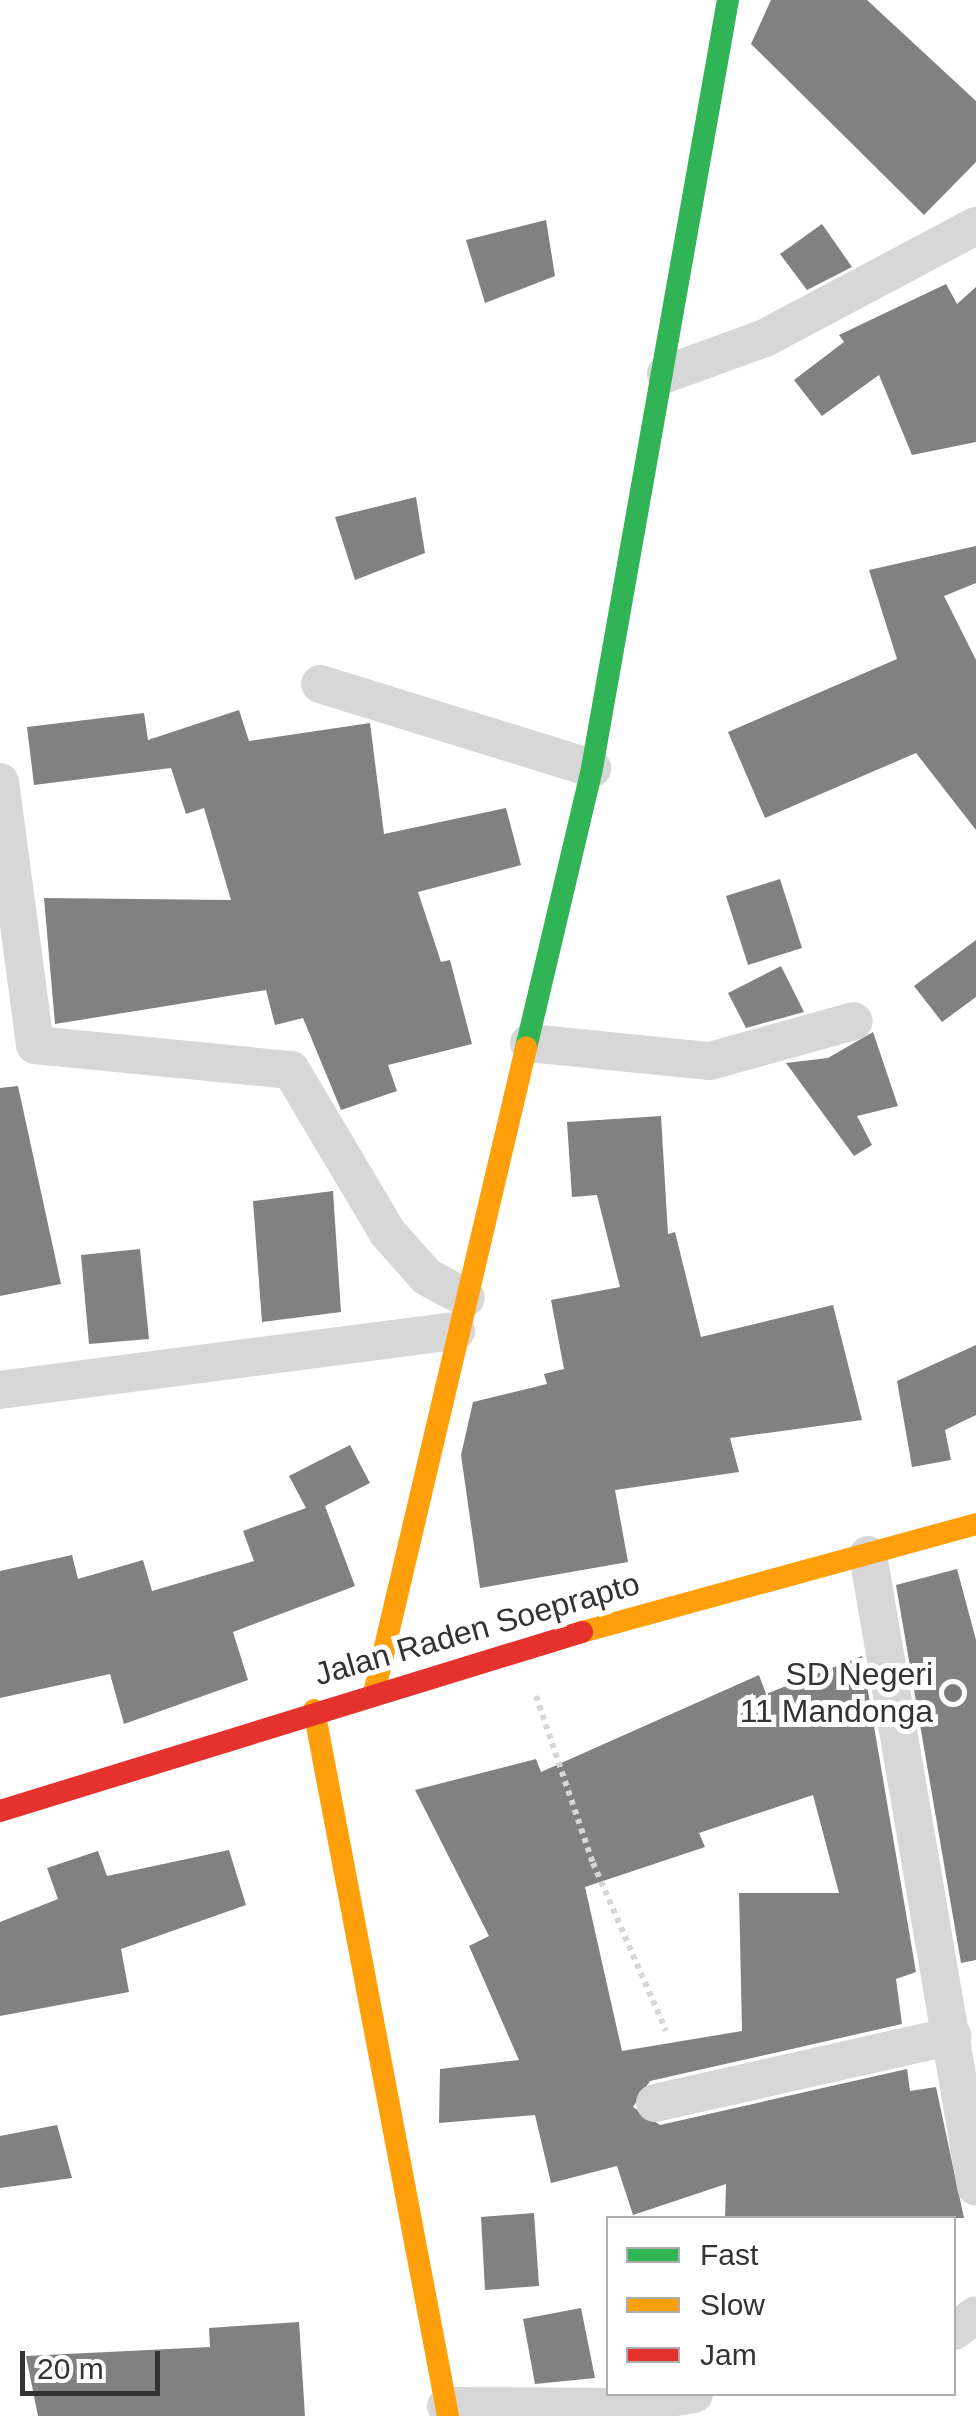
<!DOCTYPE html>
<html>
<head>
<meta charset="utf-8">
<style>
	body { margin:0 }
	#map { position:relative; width:976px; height:2416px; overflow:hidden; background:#fff; font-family:Helvetica,sans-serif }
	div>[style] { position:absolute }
	.building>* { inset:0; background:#818181 }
	.path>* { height:6px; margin-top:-3px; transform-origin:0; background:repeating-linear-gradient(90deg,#d6d6d6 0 5px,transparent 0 10px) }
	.street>* { height:38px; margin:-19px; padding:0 19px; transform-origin:19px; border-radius:19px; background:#d7d7d7 }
	.fast>* { height:22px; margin:-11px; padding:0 11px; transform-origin:11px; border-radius:11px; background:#30b455 }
	.slow>* { height:22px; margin:-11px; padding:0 11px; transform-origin:11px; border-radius:11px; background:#ff9f0a }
	.jam>* { height:22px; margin:-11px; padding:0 11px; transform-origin:11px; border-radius:11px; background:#e5322d }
	.dots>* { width:28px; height:28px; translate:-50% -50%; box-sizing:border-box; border:5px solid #fff; border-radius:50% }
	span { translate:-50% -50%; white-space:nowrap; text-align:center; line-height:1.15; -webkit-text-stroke:10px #fff; paint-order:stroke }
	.street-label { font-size:32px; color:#333 }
	.poi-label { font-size:32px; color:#333 }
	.right { translate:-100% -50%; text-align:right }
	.legend { position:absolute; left:606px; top:2216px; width:350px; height:180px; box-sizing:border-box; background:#fff; border:2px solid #adadad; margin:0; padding:12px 18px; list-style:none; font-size:30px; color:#333 }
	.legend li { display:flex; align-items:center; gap:20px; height:50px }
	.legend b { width:50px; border:2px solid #adadad }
	.scale { position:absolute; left:20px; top:2351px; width:140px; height:45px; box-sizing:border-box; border:5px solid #333; border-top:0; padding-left:12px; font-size:30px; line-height:35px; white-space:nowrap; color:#333; -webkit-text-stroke:8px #fff; paint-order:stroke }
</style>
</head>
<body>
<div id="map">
	<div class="building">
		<div style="clip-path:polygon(771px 0,867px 0,976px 101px,976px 162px,924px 215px,751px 44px)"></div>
		<div style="clip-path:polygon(546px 220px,555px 276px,485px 303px,466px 240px)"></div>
		<div style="clip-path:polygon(822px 224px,852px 267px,807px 290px,780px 254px)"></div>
		<div style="clip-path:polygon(946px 284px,957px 304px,976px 287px,976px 442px,912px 455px,879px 375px,822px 416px,794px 380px,844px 342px,839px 335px)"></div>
		<div style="clip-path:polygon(416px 497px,425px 553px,355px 580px,335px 517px)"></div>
		<div style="clip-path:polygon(976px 546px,976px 583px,944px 596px,976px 660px,976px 830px,916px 753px,765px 818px,728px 732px,897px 659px,869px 570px)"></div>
		<div style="clip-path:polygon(239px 710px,249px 741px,370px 723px,384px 834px,506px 808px,521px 865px,418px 892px,441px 962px,450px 960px,472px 1044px,388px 1065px,397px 1091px,341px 1110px,303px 1018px,275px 1025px,266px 990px,55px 1024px,44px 898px,231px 900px,204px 808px,186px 814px,171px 768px,34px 785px,27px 727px,144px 713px,148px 740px)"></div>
		<div style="clip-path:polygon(780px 879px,802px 948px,748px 965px,726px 896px)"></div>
		<div style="clip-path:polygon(976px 940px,976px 997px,942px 1022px,914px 986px)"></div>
		<div style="clip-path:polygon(781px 966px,804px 1012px,746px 1028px,728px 993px)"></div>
		<div style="clip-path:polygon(873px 1032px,898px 1106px,857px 1116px,872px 1145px,854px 1156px,786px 1063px,828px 1058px)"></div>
		<div style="clip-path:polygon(18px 1086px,61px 1284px,0 1296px,0 1088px)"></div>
		<div style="clip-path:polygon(661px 1116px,668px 1234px,675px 1232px,701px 1337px,833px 1305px,862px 1420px,730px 1438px,739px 1472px,615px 1490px,628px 1562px,480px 1588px,461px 1455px,473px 1402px,547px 1384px,544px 1374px,564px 1369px,551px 1300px,620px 1287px,597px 1195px,572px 1197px,567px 1122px)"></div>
		<div style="clip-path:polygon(333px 1191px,341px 1312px,262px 1322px,253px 1201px)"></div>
		<div style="clip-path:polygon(140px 1249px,149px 1339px,89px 1344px,81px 1255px)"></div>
		<div style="clip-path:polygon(976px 1345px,976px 1415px,945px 1430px,951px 1460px,912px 1467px,897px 1381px)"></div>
		<div style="clip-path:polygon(350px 1445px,370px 1483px,325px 1506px,355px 1586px,233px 1632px,248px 1680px,124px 1724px,110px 1674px,0 1698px,0 1571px,72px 1555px,78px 1579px,143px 1560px,152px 1591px,254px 1561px,243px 1531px,306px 1508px,289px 1476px)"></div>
		<div style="clip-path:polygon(957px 1569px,976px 1640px,976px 1960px,961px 1963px,896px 1585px)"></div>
		<div style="clip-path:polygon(evenodd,862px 1656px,916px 1972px,896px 1979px,902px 2024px,650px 2081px,633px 2107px,660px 2125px,907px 2069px,910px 2091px,936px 2087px,964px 2218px,725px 2218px,726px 2184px,633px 2215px,617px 2166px,551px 2183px,535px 2115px,439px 2123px,440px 2069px,519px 2060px,469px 1946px,489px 1936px,415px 1790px,536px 1759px,541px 1772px,759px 1675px,766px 1694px,862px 1656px,813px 1795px,839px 1893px,739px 1893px,742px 2031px,622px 2051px,585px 1887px,705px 1847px,699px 1833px,813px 1795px)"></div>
		<div style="clip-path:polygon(229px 1850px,246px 1905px,121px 1949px,129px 1992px,0 2016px,0 1922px,58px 1899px,47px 1868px,98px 1851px,107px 1876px)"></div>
		<div style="clip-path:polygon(57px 2125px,72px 2178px,0 2188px,0 2136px)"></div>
		<div style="clip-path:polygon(534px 2213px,539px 2286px,485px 2290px,481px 2217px)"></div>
		<div style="clip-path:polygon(581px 2308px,595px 2378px,535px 2384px,523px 2319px)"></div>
		<div style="clip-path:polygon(299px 2322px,305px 2416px,38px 2416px,26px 2356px,210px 2347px,209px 2328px)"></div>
	</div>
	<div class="path">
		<div style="left:536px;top:1696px;width:176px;rotate:71.2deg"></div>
		<div style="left:593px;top:1863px;width:183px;rotate:66.5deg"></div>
	</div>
	<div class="street">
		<div style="left:666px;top:374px;width:105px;rotate:-20deg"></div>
		<div style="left:765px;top:338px;width:239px;rotate:-28deg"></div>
		<div style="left:320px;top:684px;width:285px;rotate:17.2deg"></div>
		<div style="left:0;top:782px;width:265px;rotate:82.4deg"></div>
		<div style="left:35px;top:1045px;width:257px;rotate:5.6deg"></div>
		<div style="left:291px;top:1070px;width:188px;rotate:59.3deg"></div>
		<div style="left:387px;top:1232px;width:60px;rotate:48.4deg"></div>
		<div style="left:427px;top:1277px;width:44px;rotate:28.3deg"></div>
		<div style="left:529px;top:1043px;width:182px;rotate:5.7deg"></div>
		<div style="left:710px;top:1061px;width:149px;rotate:-15.5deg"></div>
		<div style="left:0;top:1390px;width:460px;rotate:-7.4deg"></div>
		<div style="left:868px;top:1555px;width:641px;rotate:80.3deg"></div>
		<div style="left:655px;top:2103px;width:305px;rotate:-12.7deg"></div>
		<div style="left:954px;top:2331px;width:27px;rotate:-36deg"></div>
		<div style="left:446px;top:2406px;width:170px;rotate:0.3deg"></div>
		<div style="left:616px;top:2407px;width:79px;rotate:-9.5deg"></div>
	</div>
	<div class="fast">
		<div style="left:526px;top:1048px;width:288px;rotate:-76.7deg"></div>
		<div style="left:592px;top:768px;width:780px;rotate:-79.96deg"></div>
	</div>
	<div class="slow">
		<div style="left:582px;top:1632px;width:409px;rotate:-15.3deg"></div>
		<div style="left:375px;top:1689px;width:659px;rotate:-76.74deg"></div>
		<div style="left:314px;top:1710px;width:719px;rotate:79.25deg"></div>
	</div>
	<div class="jam">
		<div style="left:0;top:1811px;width:609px;rotate:-17.1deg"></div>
	</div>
	<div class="dots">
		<div style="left:953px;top:1693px;background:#7a7a7a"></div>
	</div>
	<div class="street-label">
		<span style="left:477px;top:1629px;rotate:-16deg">Jalan Raden Soeprapto</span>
	</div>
	<div class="poi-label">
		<span class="right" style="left:933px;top:1693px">SD Negeri<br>11 Mandonga</span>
	</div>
	<ul class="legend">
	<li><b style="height:12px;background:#30b455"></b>Fast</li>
	<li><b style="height:12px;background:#ff9f0a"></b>Slow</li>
	<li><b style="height:12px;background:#e5322d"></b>Jam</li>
	</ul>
	<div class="scale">20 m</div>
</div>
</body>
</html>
